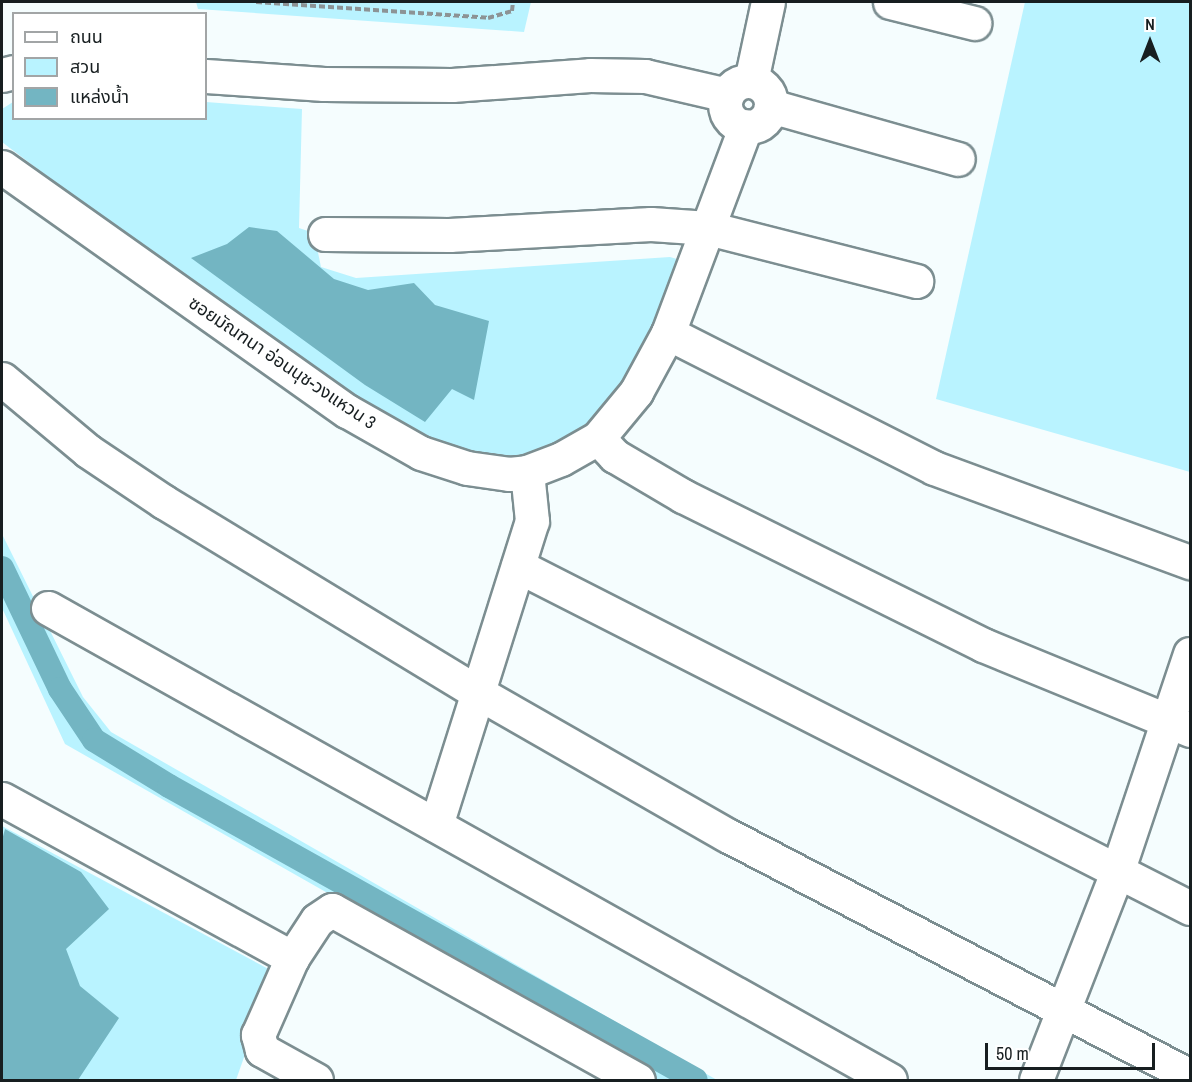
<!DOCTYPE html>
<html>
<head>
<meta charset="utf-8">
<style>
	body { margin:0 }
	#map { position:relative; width:1192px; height:1082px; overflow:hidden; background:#f5fdfe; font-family:"Archivo Narrow","Noto Sans Thai",sans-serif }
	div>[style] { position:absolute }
	.green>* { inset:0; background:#b9f3ff }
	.water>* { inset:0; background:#73b5c2 }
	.canal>* { height:24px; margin:-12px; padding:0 12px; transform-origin:12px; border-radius:12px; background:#73b5c2 }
	.path>* { height:4px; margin-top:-2px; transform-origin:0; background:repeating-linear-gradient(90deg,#8c9395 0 6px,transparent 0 9px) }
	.roads { filter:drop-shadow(2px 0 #7c8e91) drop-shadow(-2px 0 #7c8e91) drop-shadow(0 2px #7c8e91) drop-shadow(0 -2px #7c8e91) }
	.minor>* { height:33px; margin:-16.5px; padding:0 16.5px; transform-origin:16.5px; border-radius:16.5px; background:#fff }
	.minor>.ring { margin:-16.5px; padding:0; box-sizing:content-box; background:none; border:33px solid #fff; border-radius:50% }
	span { translate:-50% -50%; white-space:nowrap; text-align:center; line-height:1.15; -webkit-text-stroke:5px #fff; paint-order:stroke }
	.street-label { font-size:18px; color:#171e20 }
	.frame { position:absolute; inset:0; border:3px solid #171e20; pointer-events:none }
	.legend { position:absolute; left:12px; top:12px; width:195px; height:108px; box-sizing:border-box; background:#fff; border:2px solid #a2a5a6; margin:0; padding:8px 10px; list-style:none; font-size:18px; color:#171e20 }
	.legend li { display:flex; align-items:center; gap:12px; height:30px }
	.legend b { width:30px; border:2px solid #a2a5a6 }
	.north { position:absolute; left:1120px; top:12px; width:60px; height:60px; -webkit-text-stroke:4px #fff; paint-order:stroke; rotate:0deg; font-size:16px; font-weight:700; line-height:24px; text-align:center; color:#171e20 }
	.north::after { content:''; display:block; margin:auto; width:21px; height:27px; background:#171e20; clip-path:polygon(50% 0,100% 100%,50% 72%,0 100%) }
	.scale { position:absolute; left:985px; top:1043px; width:170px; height:27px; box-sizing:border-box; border:3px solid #171e20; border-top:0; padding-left:8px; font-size:18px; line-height:21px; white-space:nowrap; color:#171e20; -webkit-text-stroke:4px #fff; paint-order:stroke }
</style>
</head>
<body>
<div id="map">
	<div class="green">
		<div style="clip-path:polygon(196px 2px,531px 2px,524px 32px,198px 9px)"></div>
		<div style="clip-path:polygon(1025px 2px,1190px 2px,1190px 472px,936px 399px)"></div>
		<div style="clip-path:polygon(13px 102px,14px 118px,206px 118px,206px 102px,302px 109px,299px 228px,314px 233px,321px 267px,356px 278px,670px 257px,701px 266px,613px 437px,499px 465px,428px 441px,273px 348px,2px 142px,2px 109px)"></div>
		<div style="clip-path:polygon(2px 534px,83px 697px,111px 732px,717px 1080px,657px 1080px,65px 744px,2px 608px)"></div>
		<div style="clip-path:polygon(2px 826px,274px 972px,236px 1080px,2px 1080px)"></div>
	</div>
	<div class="water">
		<div style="clip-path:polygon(249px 227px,277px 231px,334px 279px,368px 290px,414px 283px,435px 305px,489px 321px,474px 400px,452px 389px,425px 422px,365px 385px,191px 258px,227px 244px)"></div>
		<div style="clip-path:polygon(5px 829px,81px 872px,109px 909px,66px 949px,80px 986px,119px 1018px,78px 1080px,2px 1080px,2px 840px)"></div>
	</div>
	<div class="canal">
		<div style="left:2px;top:568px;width:134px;rotate:64.4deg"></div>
		<div style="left:60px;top:689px;width:61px;rotate:56.3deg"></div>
		<div style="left:94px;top:740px;width:88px;rotate:31.5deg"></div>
		<div style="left:169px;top:786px;width:603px;rotate:29.16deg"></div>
	</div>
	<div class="path">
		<div style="left:256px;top:2px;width:233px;rotate:3.9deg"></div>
		<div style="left:488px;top:18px;width:25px;rotate:-16deg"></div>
		<div style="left:512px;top:11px;width:9px;rotate:-84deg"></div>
	</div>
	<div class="roads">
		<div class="minor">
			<div style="left:890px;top:2px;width:87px;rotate:14deg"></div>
			<div style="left:2px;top:75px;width:12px;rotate:-14deg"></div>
			<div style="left:206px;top:76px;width:118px;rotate:3.9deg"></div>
			<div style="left:324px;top:84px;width:128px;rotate:0.4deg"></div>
			<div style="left:452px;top:85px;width:138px;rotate:-4.1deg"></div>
			<div style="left:590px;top:75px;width:55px;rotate:1deg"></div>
			<div style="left:645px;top:76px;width:84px;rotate:13deg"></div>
			<div style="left:751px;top:81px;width:81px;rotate:-77.9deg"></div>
			<div class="ring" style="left:725px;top:81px;width:13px;height:13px"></div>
			<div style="left:771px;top:106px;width:194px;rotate:15.8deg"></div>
			<div style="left:2px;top:167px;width:423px;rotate:35.3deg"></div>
			<div style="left:347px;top:411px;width:85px;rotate:29.6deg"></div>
			<div style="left:421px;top:453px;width:48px;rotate:18.1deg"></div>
			<div style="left:467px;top:468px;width:42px;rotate:8.1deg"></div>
			<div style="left:509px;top:474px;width:18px;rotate:-6deg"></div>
			<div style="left:527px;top:472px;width:36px;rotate:-21deg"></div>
			<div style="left:561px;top:459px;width:43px;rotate:-29.6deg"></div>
			<div style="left:598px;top:438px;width:60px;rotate:-50.4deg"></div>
			<div style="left:636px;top:392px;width:67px;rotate:-61.5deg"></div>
			<div style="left:668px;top:333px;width:221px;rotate:-69.4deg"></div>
			<div style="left:325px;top:234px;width:124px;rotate:0.5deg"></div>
			<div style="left:449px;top:235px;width:202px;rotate:-3.1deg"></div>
			<div style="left:651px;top:224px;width:57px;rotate:4deg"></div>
			<div style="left:708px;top:228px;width:215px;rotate:14.3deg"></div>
			<div style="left:668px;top:333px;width:298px;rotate:26.9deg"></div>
			<div style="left:934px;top:468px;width:273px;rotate:20.2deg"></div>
			<div style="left:2px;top:379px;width:112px;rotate:39.9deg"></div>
			<div style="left:88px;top:451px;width:92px;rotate:33.9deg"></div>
			<div style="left:164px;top:502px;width:366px;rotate:31.3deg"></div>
			<div style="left:477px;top:692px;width:288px;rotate:29.8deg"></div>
			<div style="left:727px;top:835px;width:522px;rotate:27.5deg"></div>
			<div style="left:598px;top:438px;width:25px;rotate:47deg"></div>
			<div style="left:615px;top:456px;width:79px;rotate:30.5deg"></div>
			<div style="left:683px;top:496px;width:335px;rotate:26.4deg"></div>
			<div style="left:983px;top:645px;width:224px;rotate:22.3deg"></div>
			<div style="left:518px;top:566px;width:754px;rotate:26.97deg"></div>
			<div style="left:48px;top:608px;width:965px;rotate:29.27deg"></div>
			<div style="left:2px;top:799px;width:331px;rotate:28.7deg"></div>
			<div style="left:436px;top:825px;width:319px;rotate:-72.5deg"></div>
			<div style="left:532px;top:521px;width:49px;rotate:-95.8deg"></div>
			<div style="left:316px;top:1080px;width:62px;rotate:-150.9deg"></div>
			<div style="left:262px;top:1050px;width:16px;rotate:-105deg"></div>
			<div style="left:258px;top:1035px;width:84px;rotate:-66.2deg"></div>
			<div style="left:292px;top:958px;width:45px;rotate:-56.7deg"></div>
			<div style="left:317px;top:920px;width:18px;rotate:-34deg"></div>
			<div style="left:332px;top:910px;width:350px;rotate:29.1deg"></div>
			<div style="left:1036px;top:1080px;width:223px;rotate:-68.7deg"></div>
			<div style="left:1117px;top:872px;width:230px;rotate:-71.5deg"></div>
		</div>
	</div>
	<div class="street-label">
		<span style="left:282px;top:363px;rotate:34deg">ซอยมัณฑนา อ่อนนุช-วงแหวน 3</span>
	</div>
	<div class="frame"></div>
	<ul class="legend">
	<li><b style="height:8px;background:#fff"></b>ถนน</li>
	<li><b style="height:16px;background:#b9f3ff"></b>สวน</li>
	<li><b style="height:16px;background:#73b5c2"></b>แหล่งน้ำ</li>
	</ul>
	<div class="north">N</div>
	<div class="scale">50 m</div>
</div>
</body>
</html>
